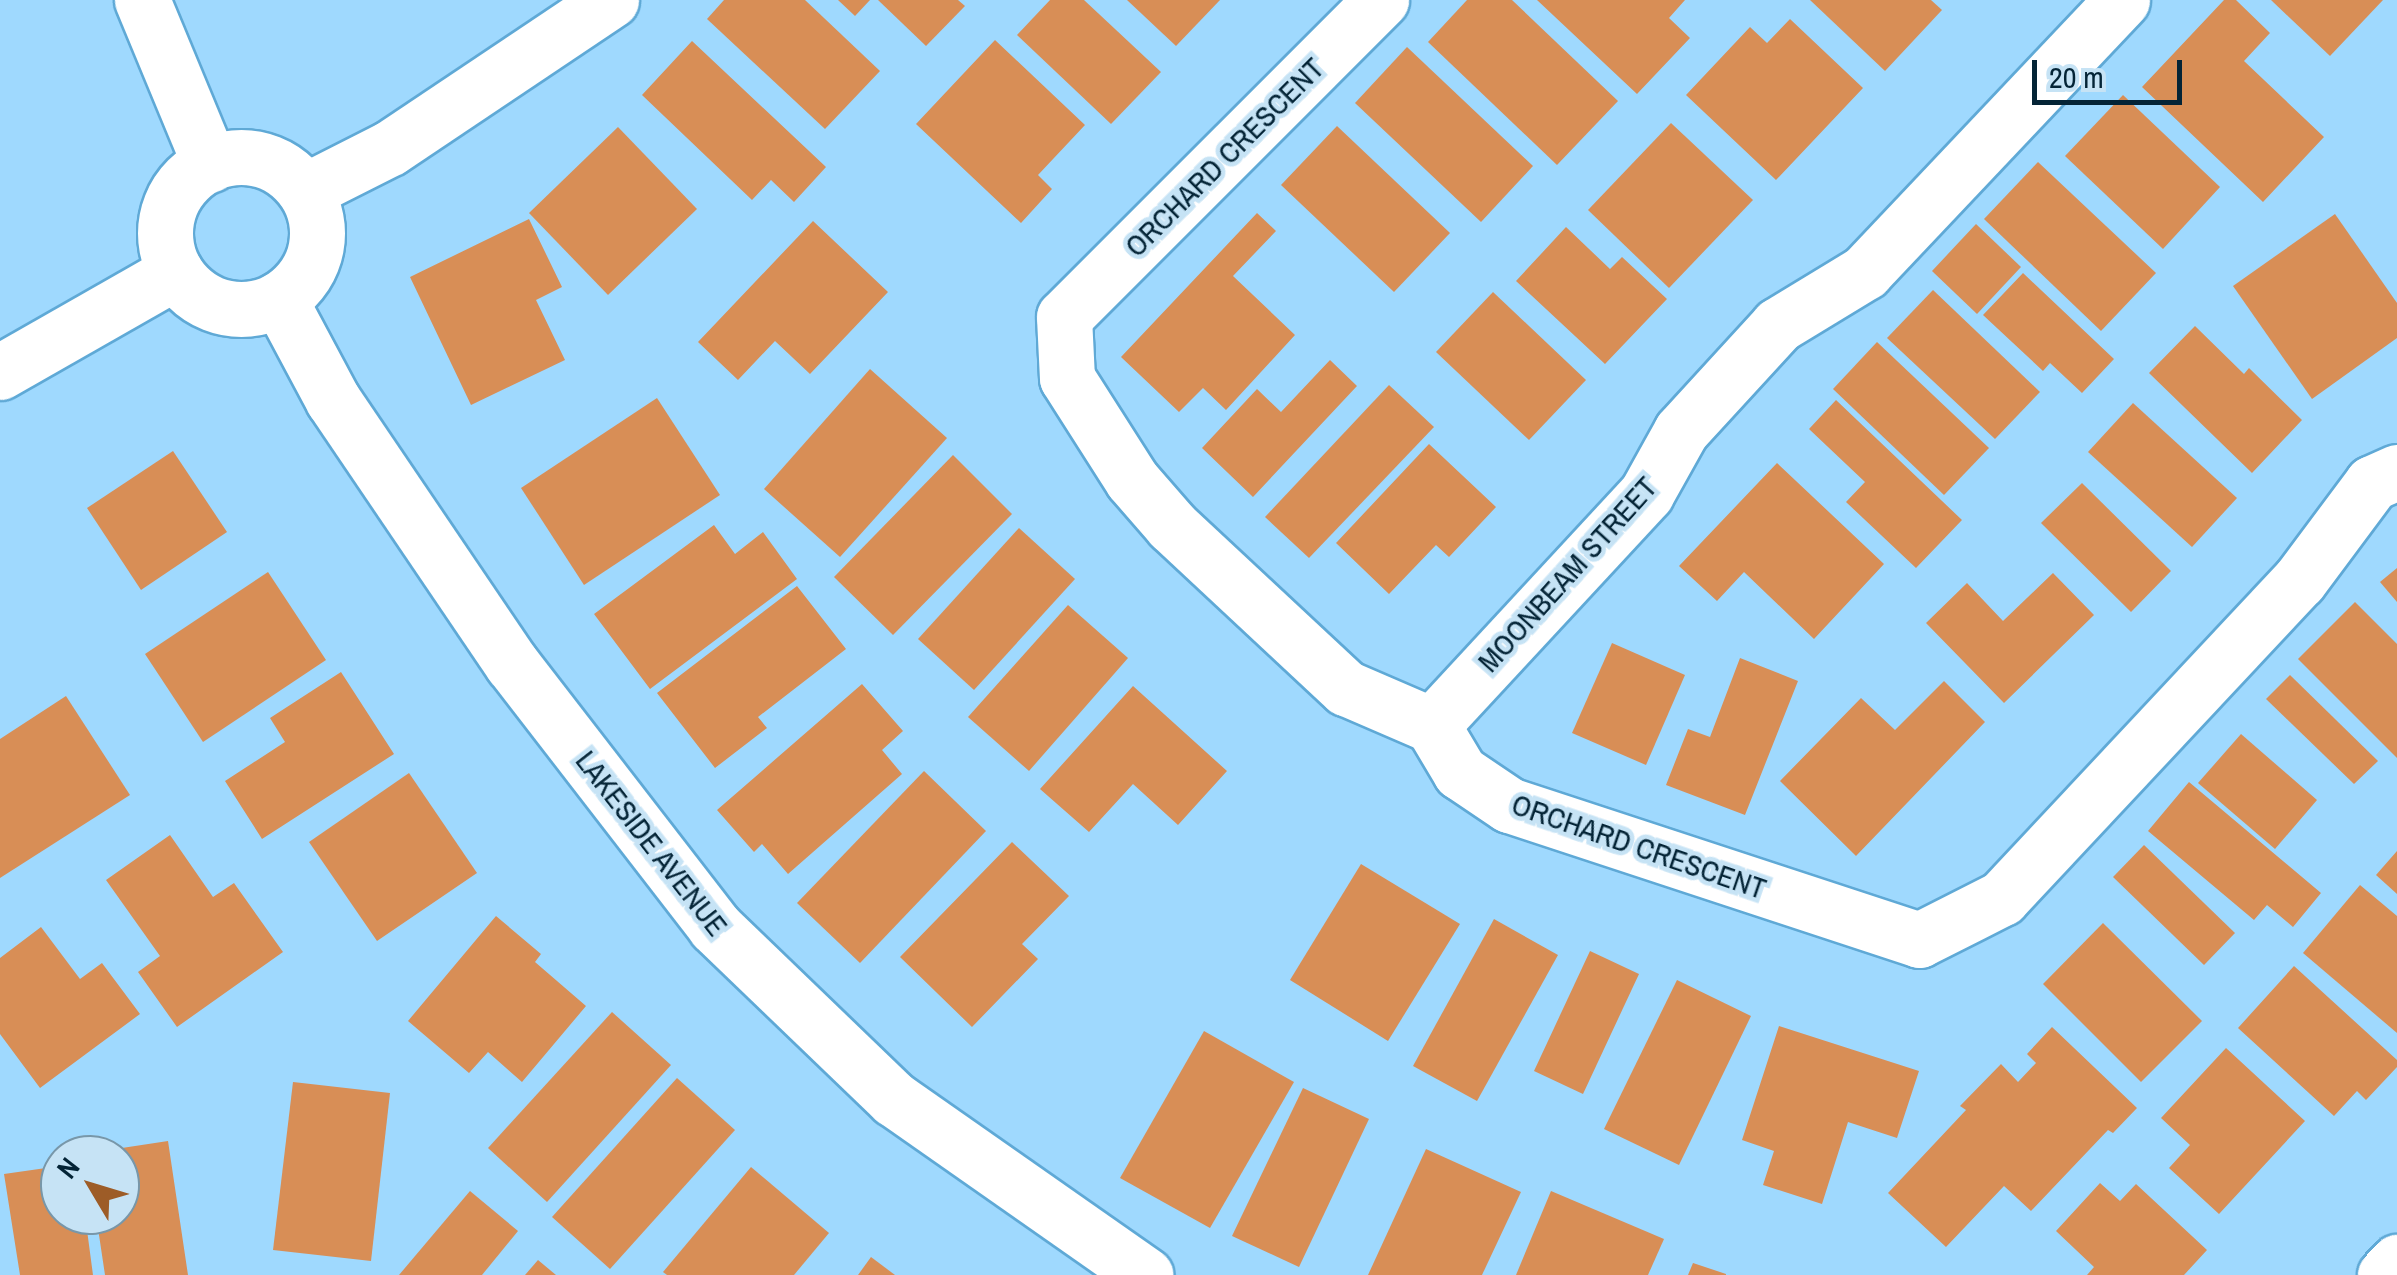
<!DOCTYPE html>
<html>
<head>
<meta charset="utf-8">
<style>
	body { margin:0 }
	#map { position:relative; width:2397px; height:1275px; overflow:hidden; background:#9fd9fe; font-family:"Archivo Narrow",sans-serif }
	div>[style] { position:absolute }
	.building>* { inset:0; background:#d88e56 }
	.roads { filter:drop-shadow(2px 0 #5fa9d6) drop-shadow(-2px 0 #5fa9d6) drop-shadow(0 2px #5fa9d6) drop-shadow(0 -2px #5fa9d6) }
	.minor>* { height:55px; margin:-27.5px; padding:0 27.5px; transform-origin:27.5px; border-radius:27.5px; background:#fff }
	.minor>.ring { margin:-27.5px; padding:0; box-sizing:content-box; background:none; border:55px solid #fff; border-radius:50% }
	span { translate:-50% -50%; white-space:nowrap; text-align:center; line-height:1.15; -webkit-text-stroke:9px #c6e3f5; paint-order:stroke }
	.street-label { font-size:30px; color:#042436 }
	.north { position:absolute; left:40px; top:1135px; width:100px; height:100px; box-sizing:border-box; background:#c6e3f5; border:2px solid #7897a9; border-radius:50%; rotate:308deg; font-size:28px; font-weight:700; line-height:40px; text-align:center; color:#042436 }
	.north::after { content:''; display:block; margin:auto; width:35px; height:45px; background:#9d5c27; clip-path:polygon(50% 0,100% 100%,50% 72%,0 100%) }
	.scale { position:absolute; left:2032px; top:60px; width:150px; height:45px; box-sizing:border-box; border:5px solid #042436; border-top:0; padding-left:12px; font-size:30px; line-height:35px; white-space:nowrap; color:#042436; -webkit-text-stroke:8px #c6e3f5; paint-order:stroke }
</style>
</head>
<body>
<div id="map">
	<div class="building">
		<div style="clip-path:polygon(724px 0,805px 0,880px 71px,825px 129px,707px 19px)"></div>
		<div style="clip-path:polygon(838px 0,870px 0,855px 16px)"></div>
		<div style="clip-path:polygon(878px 0,958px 0,965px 6px,926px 46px)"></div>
		<div style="clip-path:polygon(1050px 0,1084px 0,1161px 72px,1111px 124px,1017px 35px)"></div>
		<div style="clip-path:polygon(1127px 0,1220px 0,1176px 46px)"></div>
		<div style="clip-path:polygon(1467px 0,1512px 0,1618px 101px,1557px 165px,1428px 42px)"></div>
		<div style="clip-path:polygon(1537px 0,1685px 0,1669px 18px,1690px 38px,1637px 94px)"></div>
		<div style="clip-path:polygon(1810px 0,1931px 0,1942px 10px,1885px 71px)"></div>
		<div style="clip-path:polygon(2224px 0,2236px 0,2270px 33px,2244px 61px,2324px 137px,2263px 202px,2142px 87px)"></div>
		<div style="clip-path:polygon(2271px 0,2383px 0,2330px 56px)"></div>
		<div style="clip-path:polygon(1790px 19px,1863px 88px,1776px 180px,1686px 95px,1750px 27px,1767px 43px)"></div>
		<div style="clip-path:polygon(995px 40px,1085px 125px,1038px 175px,1052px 189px,1021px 223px,916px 124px)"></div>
		<div style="clip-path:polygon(692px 41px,826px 167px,794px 202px,771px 180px,752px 200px,642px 95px)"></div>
		<div style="clip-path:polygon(1407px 47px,1533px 166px,1481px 222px,1355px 103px)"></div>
		<div style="clip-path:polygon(2123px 95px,2220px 187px,2163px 249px,2065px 156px)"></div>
		<div style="clip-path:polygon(1671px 123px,1753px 200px,1669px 288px,1588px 210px)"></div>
		<div style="clip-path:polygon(1337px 126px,1450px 233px,1394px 292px,1281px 185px)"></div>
		<div style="clip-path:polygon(618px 127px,697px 209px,608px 295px,529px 213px)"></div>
		<div style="clip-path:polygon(2038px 162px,2156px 273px,2101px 331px,1984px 219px)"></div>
		<div style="clip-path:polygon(1257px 213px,1276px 231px,1233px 276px,1295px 335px,1226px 410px,1203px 388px,1179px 412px,1121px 357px)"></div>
		<div style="clip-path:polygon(2335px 214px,2397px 303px,2397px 338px,2312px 399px,2233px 286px)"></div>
		<div style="clip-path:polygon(529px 219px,562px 287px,536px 300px,565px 360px,471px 405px,410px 277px)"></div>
		<div style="clip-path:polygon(813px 221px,888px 292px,810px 374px,775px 341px,738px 380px,698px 342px)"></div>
		<div style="clip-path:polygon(1976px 224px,2021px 267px,1977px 314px,1932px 271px)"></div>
		<div style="clip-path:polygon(1566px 227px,1610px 269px,1622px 257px,1667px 299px,1605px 364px,1516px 281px)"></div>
		<div style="clip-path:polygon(2023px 273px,2114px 359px,2082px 393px,2050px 363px,2043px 371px,1983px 315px)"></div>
		<div style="clip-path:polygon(1933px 290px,2040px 392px,1995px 439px,1887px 338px)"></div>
		<div style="clip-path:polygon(1493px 292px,1586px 380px,1529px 440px,1436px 352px)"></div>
		<div style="clip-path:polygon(2195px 326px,2244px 374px,2249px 368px,2302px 420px,2252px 473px,2149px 373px)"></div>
		<div style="clip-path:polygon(1877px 342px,1989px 448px,1944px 495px,1833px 389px)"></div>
		<div style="clip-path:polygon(1330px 360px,1357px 386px,1253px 497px,1202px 448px,1257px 389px,1281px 412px)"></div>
		<div style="clip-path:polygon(870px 369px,947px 438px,840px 557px,764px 489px)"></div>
		<div style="clip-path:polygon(1389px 385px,1434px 427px,1309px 558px,1265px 517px)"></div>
		<div style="clip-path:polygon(657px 398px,720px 495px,584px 585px,521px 488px)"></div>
		<div style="clip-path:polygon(1836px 400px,1962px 520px,1916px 568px,1846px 502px,1865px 482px,1809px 429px)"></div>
		<div style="clip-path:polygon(2133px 403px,2237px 498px,2192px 547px,2088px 452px)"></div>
		<div style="clip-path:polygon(1429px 444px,1496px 507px,1449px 557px,1436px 545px,1389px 594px,1336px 543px)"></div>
		<div style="clip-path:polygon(173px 451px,227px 532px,141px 590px,87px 508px)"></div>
		<div style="clip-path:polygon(953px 455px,1012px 514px,893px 635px,834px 577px)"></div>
		<div style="clip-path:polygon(1777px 463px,1884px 564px,1814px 639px,1744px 572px,1717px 601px,1679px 566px)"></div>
		<div style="clip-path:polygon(2082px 483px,2171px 571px,2131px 612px,2041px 523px)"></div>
		<div style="clip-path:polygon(714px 525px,735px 554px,763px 532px,797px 579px,650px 689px,594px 614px)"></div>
		<div style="clip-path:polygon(1019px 528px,1075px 579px,974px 690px,918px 639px)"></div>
		<div style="clip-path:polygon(2397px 568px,2397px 602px,2380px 582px)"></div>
		<div style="clip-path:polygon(268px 572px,326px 660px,203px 742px,145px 654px)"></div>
		<div style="clip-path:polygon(2053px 573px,2094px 615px,2004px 703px,1926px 623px,1967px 583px,2003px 621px)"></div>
		<div style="clip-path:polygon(797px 586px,846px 649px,758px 717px,767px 728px,715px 768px,657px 693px)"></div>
		<div style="clip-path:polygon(2355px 602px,2397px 644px,2397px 758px,2298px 659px)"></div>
		<div style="clip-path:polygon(1068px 605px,1128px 658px,1029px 771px,968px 717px)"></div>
		<div style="clip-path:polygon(1612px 643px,1685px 675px,1646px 765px,1572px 733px)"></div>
		<div style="clip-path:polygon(1740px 658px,1798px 681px,1745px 815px,1666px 785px,1688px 729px,1710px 737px)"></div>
		<div style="clip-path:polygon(341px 672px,394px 754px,262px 839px,225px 781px,285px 742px,270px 718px)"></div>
		<div style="clip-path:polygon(2290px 675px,2378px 761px,2354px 784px,2266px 699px)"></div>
		<div style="clip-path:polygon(1944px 681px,1985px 722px,1856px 856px,1780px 781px,1861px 698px,1895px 730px)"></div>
		<div style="clip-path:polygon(862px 684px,903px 731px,882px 750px,902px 774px,788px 874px,762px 844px,754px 852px,717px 810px)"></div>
		<div style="clip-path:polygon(1133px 686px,1227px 771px,1178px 825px,1133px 784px,1089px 832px,1040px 789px)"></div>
		<div style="clip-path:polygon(66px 696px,130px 795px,0 878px,0 739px)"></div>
		<div style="clip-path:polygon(2241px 734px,2317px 800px,2275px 849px,2198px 783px)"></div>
		<div style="clip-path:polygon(924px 771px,986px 831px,860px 963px,797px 903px)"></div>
		<div style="clip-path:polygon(409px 773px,477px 873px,377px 941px,309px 842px)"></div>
		<div style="clip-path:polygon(2189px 782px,2321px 893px,2293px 927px,2267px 905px,2254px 920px,2148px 831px)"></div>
		<div style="clip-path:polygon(170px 835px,213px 897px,234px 883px,283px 952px,177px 1027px,138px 972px,160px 956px,106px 880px)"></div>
		<div style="clip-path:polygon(1012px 842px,1069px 896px,1022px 944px,1038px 959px,972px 1027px,900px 957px)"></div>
		<div style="clip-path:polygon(2144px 845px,2235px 933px,2204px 965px,2113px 877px)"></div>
		<div style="clip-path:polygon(2397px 851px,2397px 894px,2376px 875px)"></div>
		<div style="clip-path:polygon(1361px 864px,1460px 924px,1388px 1041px,1290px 980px)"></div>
		<div style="clip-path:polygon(2360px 885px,2397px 916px,2397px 1033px,2303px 953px)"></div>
		<div style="clip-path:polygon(496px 916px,541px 954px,535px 962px,586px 1006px,522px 1082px,488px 1052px,469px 1073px,408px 1021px)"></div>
		<div style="clip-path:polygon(1494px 919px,1558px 955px,1477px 1101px,1413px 1066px)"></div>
		<div style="clip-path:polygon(2103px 923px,2202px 1021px,2141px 1082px,2043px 984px)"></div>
		<div style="clip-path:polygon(41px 927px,80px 979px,102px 963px,140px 1014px,40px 1088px,0 1034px,0 958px)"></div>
		<div style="clip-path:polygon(1590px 951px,1639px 974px,1583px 1094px,1534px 1071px)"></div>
		<div style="clip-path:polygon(2294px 966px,2397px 1060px,2397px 1067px,2366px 1100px,2357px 1091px,2334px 1116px,2238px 1028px)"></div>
		<div style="clip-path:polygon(1677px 980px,1751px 1016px,1679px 1165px,1604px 1129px)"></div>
		<div style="clip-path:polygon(612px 1012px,671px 1065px,547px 1202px,488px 1148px)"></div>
		<div style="clip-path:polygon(1779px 1026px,1919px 1071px,1897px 1138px,1848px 1122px,1822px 1204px,1763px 1185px,1774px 1151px,1742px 1140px)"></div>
		<div style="clip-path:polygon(2052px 1027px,2137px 1108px,2113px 1133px,2108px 1130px,2031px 1211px,2004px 1186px,1946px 1247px,1888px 1193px,1966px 1110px,1960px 1106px,2001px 1064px,2018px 1082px,2036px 1063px,2027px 1054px)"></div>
		<div style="clip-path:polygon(1204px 1031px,1294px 1082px,1210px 1228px,1120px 1178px)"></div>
		<div style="clip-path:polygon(2226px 1048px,2305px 1121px,2219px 1214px,2169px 1168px,2190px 1145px,2161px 1118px)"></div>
		<div style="clip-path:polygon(677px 1078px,735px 1130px,610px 1269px,552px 1217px)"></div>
		<div style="clip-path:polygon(293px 1082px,390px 1093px,371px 1261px,273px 1250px)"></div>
		<div style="clip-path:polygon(1303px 1088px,1369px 1119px,1299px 1267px,1232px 1236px)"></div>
		<div style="clip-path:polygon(168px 1141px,188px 1275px,105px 1275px,96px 1215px,120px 1215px,120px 1155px,89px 1153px)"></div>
		<div style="clip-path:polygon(1426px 1149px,1521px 1192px,1482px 1275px,1368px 1275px)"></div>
		<div style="clip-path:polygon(60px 1166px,60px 1215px,85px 1215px,93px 1275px,20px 1275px,4px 1174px)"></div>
		<div style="clip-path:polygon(751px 1167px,829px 1233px,794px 1275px,667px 1275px,663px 1272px)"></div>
		<div style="clip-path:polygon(2100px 1183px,2120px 1201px,2136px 1184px,2207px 1250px,2184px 1275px,2087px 1275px,2094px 1267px,2056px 1231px)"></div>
		<div style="clip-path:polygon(470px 1191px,518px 1231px,482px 1275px,399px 1275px)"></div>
		<div style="clip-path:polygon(1551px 1191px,1664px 1239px,1648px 1275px,1516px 1275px)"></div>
		<div style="clip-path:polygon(871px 1257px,895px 1275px,858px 1275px)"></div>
		<div style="clip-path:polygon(538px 1260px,556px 1275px,525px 1275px)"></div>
		<div style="clip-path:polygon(1693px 1263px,1726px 1274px,1726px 1275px,1688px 1275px)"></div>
	</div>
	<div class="roads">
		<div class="minor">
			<div style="left:142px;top:0;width:178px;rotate:67.5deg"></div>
			<div style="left:1381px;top:0;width:448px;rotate:135deg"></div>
			<div style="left:1064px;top:317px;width:61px;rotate:87.2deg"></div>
			<div style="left:1067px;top:378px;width:121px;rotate:57.5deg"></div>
			<div style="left:1132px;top:480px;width:61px;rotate:49deg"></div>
			<div style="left:1172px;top:526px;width:238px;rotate:43deg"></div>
			<div style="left:1346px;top:688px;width:94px;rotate:23.3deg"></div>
			<div style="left:1432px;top:725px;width:55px;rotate:59.2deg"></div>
			<div style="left:1460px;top:772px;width:59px;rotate:34deg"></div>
			<div style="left:1509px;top:805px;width:432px;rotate:18.2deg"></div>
			<div style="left:1919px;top:940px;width:93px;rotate:-26.8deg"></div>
			<div style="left:2002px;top:898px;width:434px;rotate:-46.9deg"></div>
			<div style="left:2299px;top:581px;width:122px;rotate:-53.3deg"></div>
			<div style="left:2372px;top:483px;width:27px;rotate:-24deg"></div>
			<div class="ring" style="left:165px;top:157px;width:97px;height:97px"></div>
			<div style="left:305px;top:191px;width:95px;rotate:-26.8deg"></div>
			<div style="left:390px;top:148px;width:266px;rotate:-33.8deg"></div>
			<div style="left:279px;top:299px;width:115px;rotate:61.9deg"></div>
			<div style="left:333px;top:400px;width:319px;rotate:55.9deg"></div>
			<div style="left:512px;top:664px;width:332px;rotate:52.3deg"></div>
			<div style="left:715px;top:927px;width:248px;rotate:43.9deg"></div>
			<div style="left:894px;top:1099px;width:307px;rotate:35deg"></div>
			<div style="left:0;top:372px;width:202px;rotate:-29.7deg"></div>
			<div style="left:1432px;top:725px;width:315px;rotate:-47.2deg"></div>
			<div style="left:1646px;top:494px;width:72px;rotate:-60.9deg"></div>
			<div style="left:1681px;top:431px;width:144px;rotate:-47.5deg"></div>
			<div style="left:1778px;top:325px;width:102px;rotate:-31.3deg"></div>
			<div style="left:1865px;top:272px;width:374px;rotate:-46.6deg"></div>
			<div style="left:2385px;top:1275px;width:18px;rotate:-47deg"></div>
		</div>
	</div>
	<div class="street-label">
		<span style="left:1224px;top:157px;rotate:-45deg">ORCHARD CRESCENT</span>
		<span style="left:1567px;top:574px;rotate:-48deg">MOONBEAM STREET</span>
		<span style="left:652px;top:843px;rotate:52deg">LAKESIDE AVENUE</span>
		<span style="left:1639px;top:846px;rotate:19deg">ORCHARD CRESCENT</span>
	</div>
	<div class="north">N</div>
	<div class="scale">20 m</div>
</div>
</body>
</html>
